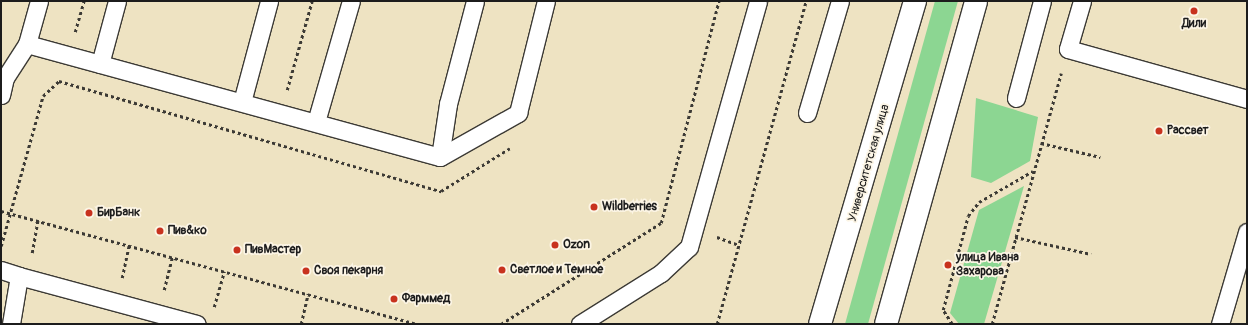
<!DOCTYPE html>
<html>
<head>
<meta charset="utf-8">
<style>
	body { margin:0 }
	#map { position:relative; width:1248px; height:325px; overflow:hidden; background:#eee3c2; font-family:Pangolin,sans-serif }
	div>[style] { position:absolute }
	.green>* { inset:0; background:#8cd692 }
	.path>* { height:2.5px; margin-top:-1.25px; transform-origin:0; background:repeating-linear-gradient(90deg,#3c3a35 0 3px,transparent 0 6px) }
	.roads { filter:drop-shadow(1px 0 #3c3a35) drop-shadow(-1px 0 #3c3a35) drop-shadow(0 1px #3c3a35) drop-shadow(0 -1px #3c3a35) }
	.service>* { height:17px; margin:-8.5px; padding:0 8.5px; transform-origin:8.5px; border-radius:8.5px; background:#fff }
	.secondary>* { height:22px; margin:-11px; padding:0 11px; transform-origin:11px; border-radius:11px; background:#fff }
	.dots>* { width:11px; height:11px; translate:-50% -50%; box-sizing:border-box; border:2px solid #fcf5e5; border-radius:50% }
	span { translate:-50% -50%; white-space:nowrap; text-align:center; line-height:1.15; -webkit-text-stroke:3.5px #fcf5e5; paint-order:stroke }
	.poi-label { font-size:12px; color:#1c1c1c; font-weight:700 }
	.left { translate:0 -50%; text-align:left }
	.street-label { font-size:12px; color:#1c1c1c }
	.frame { position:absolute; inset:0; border:2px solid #1c1c1c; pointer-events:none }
</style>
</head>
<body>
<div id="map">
	<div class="green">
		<div style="clip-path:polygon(935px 1px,958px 1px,868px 324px,845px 324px)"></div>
		<div style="clip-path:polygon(976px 98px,1038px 117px,1030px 161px,991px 183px,971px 177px)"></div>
		<div style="clip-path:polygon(1024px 186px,984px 324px,959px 324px,950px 313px,979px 210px)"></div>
	</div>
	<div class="path">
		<div style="left:75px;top:32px;width:32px;rotate:-74deg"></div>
		<div style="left:287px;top:90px;width:92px;rotate:-74.3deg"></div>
		<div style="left:1041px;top:143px;width:61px;rotate:13.3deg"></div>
		<div style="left:1px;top:211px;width:430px;rotate:15.2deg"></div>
		<div style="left:717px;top:237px;width:23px;rotate:20deg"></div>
		<div style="left:1015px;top:237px;width:78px;rotate:12.6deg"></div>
		<div style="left:1px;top:246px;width:156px;rotate:-74.4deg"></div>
		<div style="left:43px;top:96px;width:22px;rotate:-43deg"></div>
		<div style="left:59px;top:81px;width:398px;rotate:16.1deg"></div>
		<div style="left:441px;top:191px;width:81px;rotate:-31.9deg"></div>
		<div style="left:32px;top:253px;width:34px;rotate:-80deg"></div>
		<div style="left:122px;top:278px;width:34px;rotate:-78deg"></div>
		<div style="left:164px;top:290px;width:34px;rotate:-76deg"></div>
		<div style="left:214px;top:307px;width:37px;rotate:-74deg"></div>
		<div style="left:301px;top:324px;width:31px;rotate:-77deg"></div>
		<div style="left:501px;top:324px;width:189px;rotate:-32.3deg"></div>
		<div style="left:661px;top:223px;width:229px;rotate:-75.4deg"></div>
		<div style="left:717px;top:324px;width:335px;rotate:-74.6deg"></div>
		<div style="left:952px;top:324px;width:17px;rotate:-123deg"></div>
		<div style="left:943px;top:310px;width:97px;rotate:-75.1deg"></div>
		<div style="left:968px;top:216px;width:18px;rotate:-52deg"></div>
		<div style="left:979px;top:202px;width:62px;rotate:-29.9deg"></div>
		<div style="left:992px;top:324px;width:260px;rotate:-74.6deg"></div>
	</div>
	<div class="roads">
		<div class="service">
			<div style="left:1082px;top:1px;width:50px;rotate:106.3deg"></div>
			<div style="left:1068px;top:49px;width:186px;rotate:15.6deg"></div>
			<div style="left:27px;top:44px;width:428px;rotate:15.3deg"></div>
			<div style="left:440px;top:157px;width:90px;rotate:-29.4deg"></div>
			<div style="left:518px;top:113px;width:115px;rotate:-76deg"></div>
			<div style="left:100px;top:64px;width:65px;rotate:-74.9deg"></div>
			<div style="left:1px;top:95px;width:17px;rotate:-77deg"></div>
			<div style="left:5px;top:78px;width:40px;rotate:-57.1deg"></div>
			<div style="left:27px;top:44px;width:45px;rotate:-74.4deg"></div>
			<div style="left:1016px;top:98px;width:100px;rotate:-75deg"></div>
			<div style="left:242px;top:102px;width:105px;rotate:-75deg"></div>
			<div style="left:807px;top:113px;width:117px;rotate:-73.6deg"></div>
			<div style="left:316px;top:122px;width:126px;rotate:-73.9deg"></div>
			<div style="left:440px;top:157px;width:54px;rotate:-81.4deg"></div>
			<div style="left:448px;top:104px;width:106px;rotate:-75.3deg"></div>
			<div style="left:1px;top:270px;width:19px;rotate:18deg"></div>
			<div style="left:19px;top:276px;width:49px;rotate:99.5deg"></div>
			<div style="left:19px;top:276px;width:184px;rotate:15.1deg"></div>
			<div style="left:580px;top:324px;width:96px;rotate:-32.2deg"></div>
			<div style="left:661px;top:273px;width:38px;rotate:-43deg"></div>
			<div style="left:689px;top:247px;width:255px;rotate:-74.3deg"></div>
			<div style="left:1220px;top:324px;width:96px;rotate:-73.6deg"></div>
		</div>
		<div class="secondary">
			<div style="left:820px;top:324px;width:337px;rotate:-73.6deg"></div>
			<div style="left:886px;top:324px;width:335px;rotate:-74.4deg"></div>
		</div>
	</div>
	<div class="dots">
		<div style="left:1194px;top:11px;background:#c8321e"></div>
		<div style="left:1159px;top:131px;background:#c8321e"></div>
		<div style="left:594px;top:207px;background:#c8321e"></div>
		<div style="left:89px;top:213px;background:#c8321e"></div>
		<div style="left:160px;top:231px;background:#c8321e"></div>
		<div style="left:555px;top:245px;background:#c8321e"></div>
		<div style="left:237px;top:250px;background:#c8321e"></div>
		<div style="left:948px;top:265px;background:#c8321e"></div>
		<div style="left:502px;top:270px;background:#c8321e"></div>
		<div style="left:306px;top:271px;background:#c8321e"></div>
		<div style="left:394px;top:299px;background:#c8321e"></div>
	</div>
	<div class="poi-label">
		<span style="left:1194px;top:24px">Дили</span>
		<span class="left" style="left:1167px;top:131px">Рассвет</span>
		<span class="left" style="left:602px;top:207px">Wildberries</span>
		<span class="left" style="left:97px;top:213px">БирБанк</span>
		<span class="left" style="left:168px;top:231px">Пив&amp;ко</span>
		<span class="left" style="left:563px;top:245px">Ozon</span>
		<span class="left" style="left:245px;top:250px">ПивМастер</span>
		<span class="left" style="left:956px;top:265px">улица Ивана<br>Захарова</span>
		<span class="left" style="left:510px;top:270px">Светлое и Темное</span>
		<span class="left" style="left:314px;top:271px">Своя пекарня</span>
		<span class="left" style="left:402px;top:299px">Фарммед</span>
	</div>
	<div class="street-label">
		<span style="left:869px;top:163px;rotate:-74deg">Университетская улица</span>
	</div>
	<div class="frame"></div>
</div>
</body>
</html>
